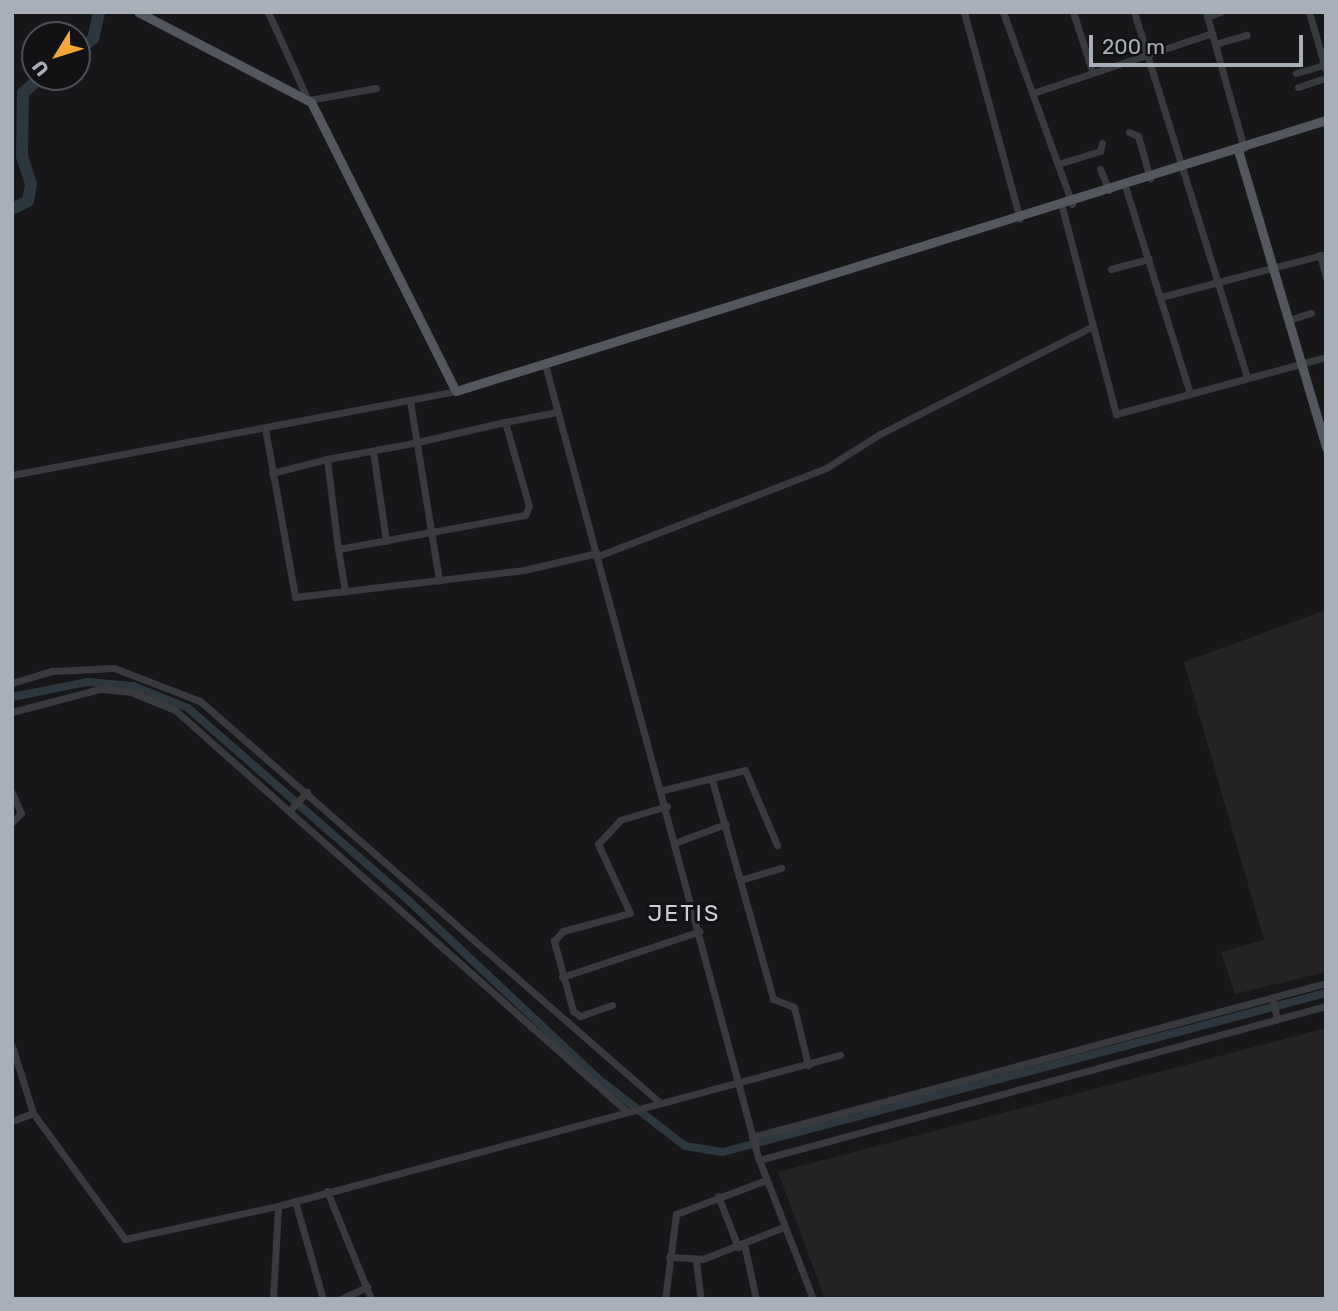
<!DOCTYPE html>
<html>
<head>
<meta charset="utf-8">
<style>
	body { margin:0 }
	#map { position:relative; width:1338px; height:1311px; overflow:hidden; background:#171719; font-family:Rubik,sans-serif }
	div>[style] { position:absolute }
	.built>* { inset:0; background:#232326 }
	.canal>* { height:8px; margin:-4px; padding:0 4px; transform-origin:4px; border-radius:4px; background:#2d373e }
	.river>* { height:12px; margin:-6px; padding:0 6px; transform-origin:6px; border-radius:6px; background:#2d373e }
	.minor>* { height:7px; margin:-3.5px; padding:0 3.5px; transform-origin:3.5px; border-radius:3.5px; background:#383a3e }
	.major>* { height:9px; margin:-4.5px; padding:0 4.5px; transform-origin:4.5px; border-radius:4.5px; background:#54575d }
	span { translate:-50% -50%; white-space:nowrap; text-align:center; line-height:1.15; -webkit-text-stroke:6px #121214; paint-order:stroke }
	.quarter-label { font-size:23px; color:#caced5; letter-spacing:2px }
	.frame { position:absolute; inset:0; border:14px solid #a9afb9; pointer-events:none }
	.north { position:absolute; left:21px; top:21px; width:70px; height:70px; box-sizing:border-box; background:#121214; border:2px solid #4e5156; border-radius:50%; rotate:232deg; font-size:19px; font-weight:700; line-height:28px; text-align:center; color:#a9afb9 }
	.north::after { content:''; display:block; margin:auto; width:24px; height:32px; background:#f4a734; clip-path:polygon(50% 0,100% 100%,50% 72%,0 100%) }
	.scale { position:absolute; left:1089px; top:35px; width:214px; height:32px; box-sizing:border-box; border:4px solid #a9afb9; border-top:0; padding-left:9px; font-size:21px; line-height:24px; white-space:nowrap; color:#a9afb9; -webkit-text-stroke:5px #121214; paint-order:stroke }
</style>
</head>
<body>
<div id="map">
	<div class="built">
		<div style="clip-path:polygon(1326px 610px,1326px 972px,1235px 994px,1221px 952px,1264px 940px,1184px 662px)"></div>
		<div style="clip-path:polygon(1326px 1028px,1326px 1299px,825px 1299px,778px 1172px)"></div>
	</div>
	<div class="canal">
		<div style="left:12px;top:697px;width:76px;rotate:-11.3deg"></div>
		<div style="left:87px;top:682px;width:46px;rotate:5deg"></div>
		<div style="left:133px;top:686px;width:59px;rotate:21.8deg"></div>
		<div style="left:188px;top:708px;width:292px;rotate:41.1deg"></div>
		<div style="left:408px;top:900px;width:265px;rotate:43.2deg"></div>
		<div style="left:601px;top:1081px;width:106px;rotate:37.7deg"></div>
		<div style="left:685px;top:1146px;width:38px;rotate:9deg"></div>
		<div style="left:723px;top:1152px;width:624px;rotate:-14.77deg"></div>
	</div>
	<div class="river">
		<div style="left:77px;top:50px;width:19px;rotate:-35deg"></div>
		<div style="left:93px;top:39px;width:28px;rotate:-77deg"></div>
		<div style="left:12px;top:209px;width:18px;rotate:-27deg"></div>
		<div style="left:28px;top:201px;width:17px;rotate:-80deg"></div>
		<div style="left:31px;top:184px;width:29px;rotate:-108deg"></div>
		<div style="left:22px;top:156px;width:63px;rotate:-89.1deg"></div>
		<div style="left:23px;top:93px;width:24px;rotate:-42deg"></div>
	</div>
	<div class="minor">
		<div style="left:268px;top:12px;width:94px;rotate:65.6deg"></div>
		<div style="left:964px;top:12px;width:214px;rotate:74.9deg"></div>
		<div style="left:1003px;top:12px;width:204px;rotate:70.2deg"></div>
		<div style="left:1073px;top:12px;width:62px;rotate:72.1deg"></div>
		<div style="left:1134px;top:12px;width:382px;rotate:72.8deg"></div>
		<div style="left:1206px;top:12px;width:141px;rotate:74.4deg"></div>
		<div style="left:1309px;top:12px;width:61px;rotate:73.9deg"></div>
		<div style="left:1207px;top:17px;width:14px;rotate:-21deg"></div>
		<div style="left:1215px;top:44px;width:33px;rotate:-16deg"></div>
		<div style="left:1296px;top:73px;width:29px;rotate:-16deg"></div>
		<div style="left:1298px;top:87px;width:29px;rotate:-18deg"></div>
		<div style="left:1033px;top:93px;width:189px;rotate:-18.5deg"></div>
		<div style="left:309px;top:100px;width:68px;rotate:-10.2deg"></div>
		<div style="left:1129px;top:132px;width:10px;rotate:24deg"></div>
		<div style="left:1138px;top:136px;width:44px;rotate:74.1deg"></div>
		<div style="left:1058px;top:164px;width:44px;rotate:-17.2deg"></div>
		<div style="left:1100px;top:151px;width:8px;rotate:-76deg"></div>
		<div style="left:1100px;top:169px;width:23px;rotate:67deg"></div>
		<div style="left:1125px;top:186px;width:218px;rotate:72.6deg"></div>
		<div style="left:1062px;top:207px;width:214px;rotate:75.4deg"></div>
		<div style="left:1116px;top:414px;width:218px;rotate:-15.2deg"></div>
		<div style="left:1320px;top:255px;width:24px;rotate:75deg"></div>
		<div style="left:1111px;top:269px;width:39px;rotate:-15deg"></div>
		<div style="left:1161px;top:297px;width:171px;rotate:-14.6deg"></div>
		<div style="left:1289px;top:320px;width:23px;rotate:-18deg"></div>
		<div style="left:546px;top:368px;width:817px;rotate:74.96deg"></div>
		<div style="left:758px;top:1157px;width:152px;rotate:68.8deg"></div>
		<div style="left:410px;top:401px;width:182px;rotate:80.8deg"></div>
		<div style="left:505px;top:422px;width:87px;rotate:74.1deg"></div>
		<div style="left:529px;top:506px;width:10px;rotate:114deg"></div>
		<div style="left:525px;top:515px;width:190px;rotate:169.7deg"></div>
		<div style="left:338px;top:549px;width:91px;rotate:-97deg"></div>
		<div style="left:327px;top:459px;width:87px;rotate:-10.5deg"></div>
		<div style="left:413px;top:443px;width:94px;rotate:-12.9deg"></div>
		<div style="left:505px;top:422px;width:53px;rotate:-10.9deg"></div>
		<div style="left:265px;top:428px;width:172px;rotate:79.9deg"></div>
		<div style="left:295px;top:597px;width:231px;rotate:-6.7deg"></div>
		<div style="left:524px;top:570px;width:75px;rotate:-13.1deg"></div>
		<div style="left:373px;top:451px;width:91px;rotate:81.8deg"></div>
		<div style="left:272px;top:473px;width:57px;rotate:-14.3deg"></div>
		<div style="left:12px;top:475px;width:452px;rotate:-10.7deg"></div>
		<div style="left:338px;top:549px;width:43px;rotate:80.5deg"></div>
		<div style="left:598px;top:556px;width:244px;rotate:-21.1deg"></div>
		<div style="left:826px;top:468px;width:64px;rotate:-32.2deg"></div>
		<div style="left:880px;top:434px;width:237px;rotate:-26.9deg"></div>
		<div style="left:12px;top:683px;width:42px;rotate:-16.7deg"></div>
		<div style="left:52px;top:671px;width:62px;rotate:-2.8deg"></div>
		<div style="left:114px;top:668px;width:92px;rotate:21deg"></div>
		<div style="left:200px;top:701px;width:609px;rotate:41.14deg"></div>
		<div style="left:12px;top:712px;width:90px;rotate:-14.8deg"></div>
		<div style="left:99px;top:689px;width:32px;rotate:5deg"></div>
		<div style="left:131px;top:692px;width:48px;rotate:22.2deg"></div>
		<div style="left:175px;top:710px;width:602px;rotate:41.63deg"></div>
		<div style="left:712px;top:780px;width:227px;rotate:74.4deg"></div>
		<div style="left:773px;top:999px;width:22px;rotate:21deg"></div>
		<div style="left:794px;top:1007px;width:60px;rotate:76.4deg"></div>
		<div style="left:663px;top:790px;width:84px;rotate:-13.7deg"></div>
		<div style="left:745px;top:770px;width:82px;rotate:66.9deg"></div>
		<div style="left:12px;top:793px;width:22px;rotate:66deg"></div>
		<div style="left:21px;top:813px;width:13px;rotate:135deg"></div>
		<div style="left:290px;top:810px;width:25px;rotate:-47deg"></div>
		<div style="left:677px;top:842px;width:52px;rotate:-20.2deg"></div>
		<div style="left:740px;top:880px;width:43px;rotate:-16.3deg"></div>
		<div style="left:562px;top:977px;width:145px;rotate:-18.4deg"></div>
		<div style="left:1272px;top:997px;width:22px;rotate:77deg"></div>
		<div style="left:612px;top:1005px;width:34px;rotate:161deg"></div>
		<div style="left:580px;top:1016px;width:9px;rotate:-144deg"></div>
		<div style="left:573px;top:1011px;width:73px;rotate:-105.2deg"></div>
		<div style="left:554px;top:941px;width:13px;rotate:-48deg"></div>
		<div style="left:563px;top:931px;width:69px;rotate:-15deg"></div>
		<div style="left:630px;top:913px;width:76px;rotate:-114.9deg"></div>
		<div style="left:598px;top:844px;width:33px;rotate:-47deg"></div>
		<div style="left:620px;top:820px;width:49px;rotate:-16.6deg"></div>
		<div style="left:12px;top:1046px;width:70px;rotate:72.6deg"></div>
		<div style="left:33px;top:1113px;width:156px;rotate:53.9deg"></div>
		<div style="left:125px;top:1239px;width:157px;rotate:-12.2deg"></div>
		<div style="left:278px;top:1206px;width:582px;rotate:-15.04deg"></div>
		<div style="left:12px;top:1121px;width:22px;rotate:-21deg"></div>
		<div style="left:752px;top:1137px;width:594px;rotate:-15.02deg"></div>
		<div style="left:759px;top:1160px;width:588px;rotate:-15.2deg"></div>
		<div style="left:327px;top:1191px;width:117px;rotate:67.8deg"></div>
		<div style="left:718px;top:1196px;width:55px;rotate:68.6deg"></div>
		<div style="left:295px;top:1201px;width:102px;rotate:74.1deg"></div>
		<div style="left:744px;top:1244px;width:56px;rotate:77.7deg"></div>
		<div style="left:669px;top:1257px;width:34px;rotate:3deg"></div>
		<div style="left:703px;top:1259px;width:87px;rotate:-21.6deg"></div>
		<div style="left:696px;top:1261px;width:38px;rotate:83deg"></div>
		<div style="left:273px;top:1299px;width:93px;rotate:-86.9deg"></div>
		<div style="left:341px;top:1299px;width:29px;rotate:-25deg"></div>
		<div style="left:665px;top:1299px;width:86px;rotate:-82.6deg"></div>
		<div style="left:676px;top:1214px;width:96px;rotate:-20.7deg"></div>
	</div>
	<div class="major">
		<div style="left:138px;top:12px;width:195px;rotate:27.5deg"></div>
		<div style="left:311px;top:102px;width:323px;rotate:63.4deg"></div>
		<div style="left:456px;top:391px;width:911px;rotate:-17.3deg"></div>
		<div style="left:1238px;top:150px;width:311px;rotate:73.5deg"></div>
	</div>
	<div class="quarter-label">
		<span style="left:684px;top:913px">JETIS</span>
	</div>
	<div class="frame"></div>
	<div class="north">U</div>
	<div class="scale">200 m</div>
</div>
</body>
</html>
